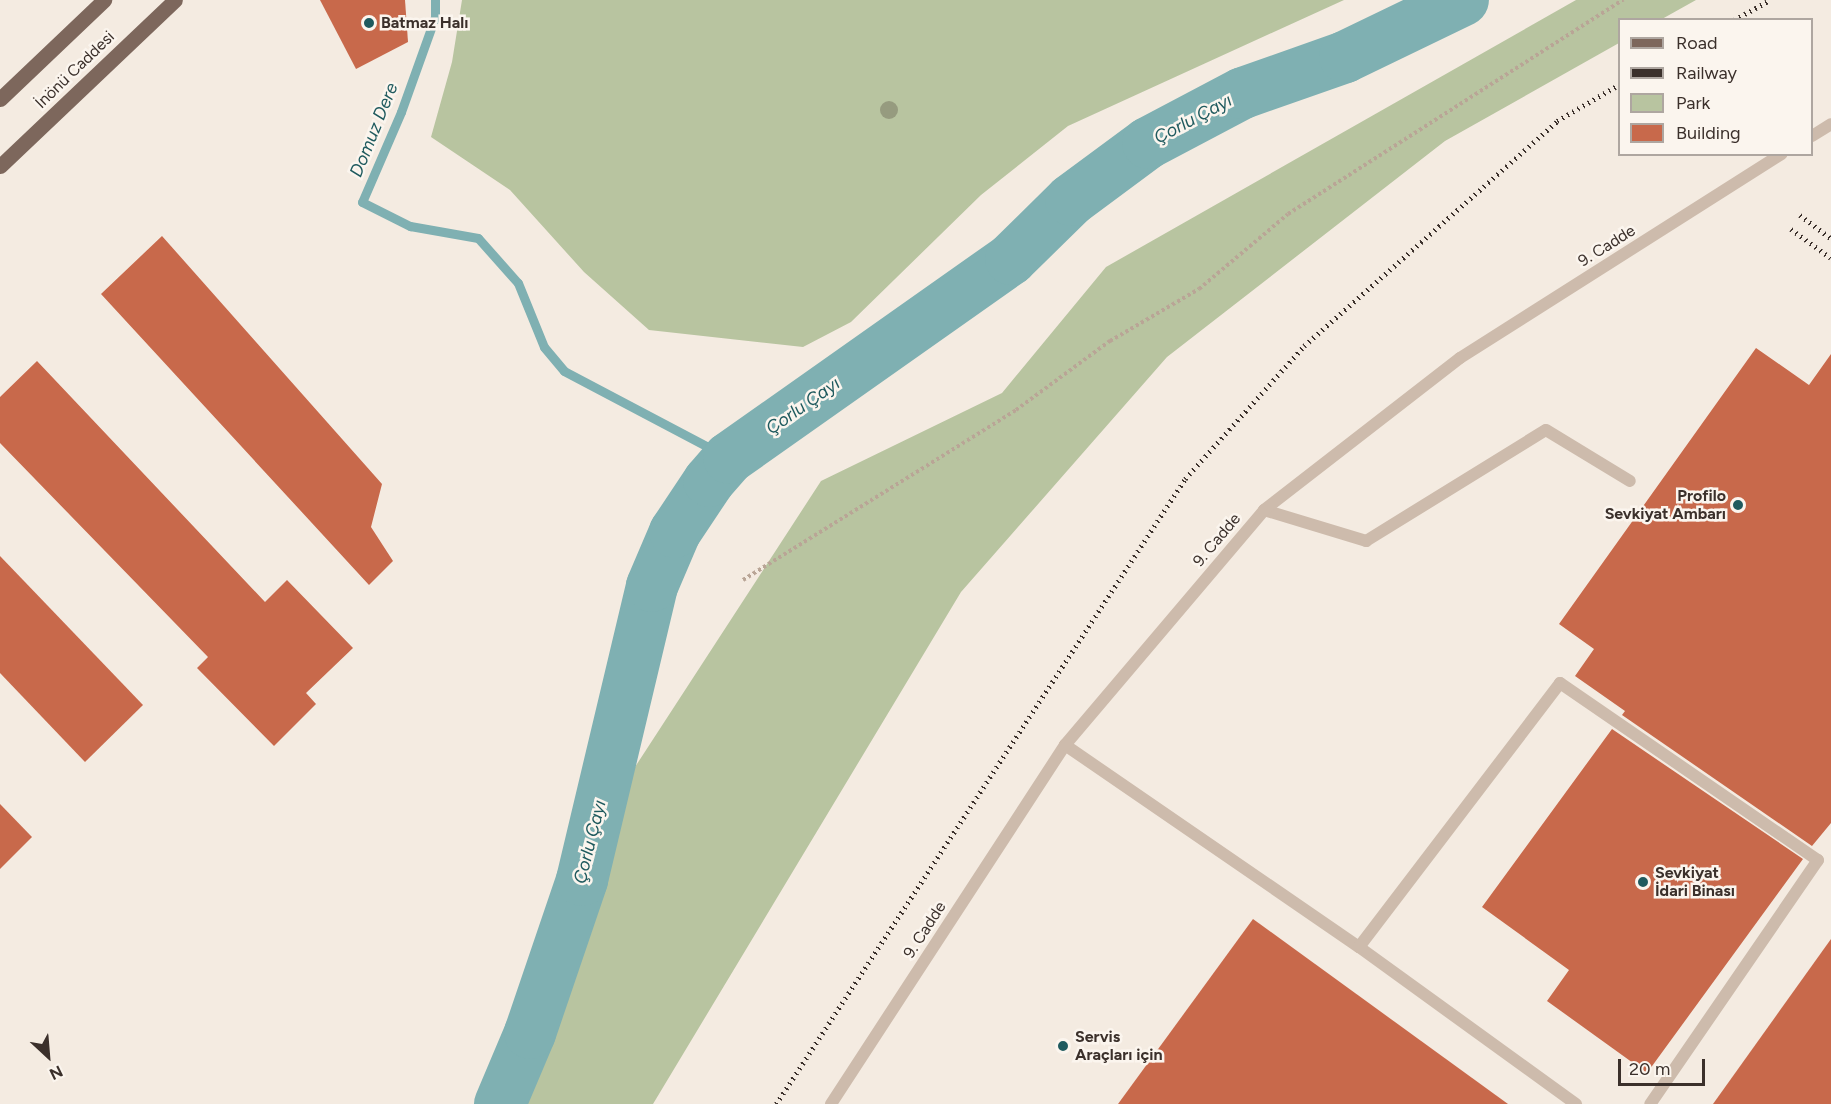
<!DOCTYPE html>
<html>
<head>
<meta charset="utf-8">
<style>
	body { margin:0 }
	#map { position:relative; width:1831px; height:1104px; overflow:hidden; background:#f4ebe1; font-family:Figtree,sans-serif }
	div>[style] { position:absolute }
	.green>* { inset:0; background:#b8c4a0 }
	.stream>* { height:9px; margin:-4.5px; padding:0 4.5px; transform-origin:4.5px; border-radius:4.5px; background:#7fb0b2 }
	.river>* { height:52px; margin:-26px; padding:0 26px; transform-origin:26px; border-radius:26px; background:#7fb0b2 }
	.building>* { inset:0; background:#c8694b }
	.path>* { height:4px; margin-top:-2px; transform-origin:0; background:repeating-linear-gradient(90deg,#b9a596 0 3px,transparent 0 6px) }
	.lane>* { height:12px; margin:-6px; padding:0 6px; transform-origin:6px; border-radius:6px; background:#cdbbac }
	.primary>* { height:15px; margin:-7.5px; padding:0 7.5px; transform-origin:7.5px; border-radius:7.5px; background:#7d675c }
	.rail>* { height:4.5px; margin-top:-2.25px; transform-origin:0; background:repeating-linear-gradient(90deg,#3b302b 0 1.5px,transparent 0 6px) }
	.trees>* { width:18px; height:18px; margin:-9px; border-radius:50%; background:#969b7f }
	.dots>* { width:16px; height:16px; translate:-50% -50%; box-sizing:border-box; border:3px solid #fbf5ee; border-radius:50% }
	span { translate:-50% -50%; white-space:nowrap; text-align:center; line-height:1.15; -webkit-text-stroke:5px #fbf5ee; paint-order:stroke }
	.poi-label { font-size:16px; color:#3b302b; font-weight:700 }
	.left { translate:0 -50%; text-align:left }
	.right { translate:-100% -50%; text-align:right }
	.street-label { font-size:16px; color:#3b302b }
	.water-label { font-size:18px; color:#1f5a5e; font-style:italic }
	.legend { position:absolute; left:1618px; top:18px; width:195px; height:138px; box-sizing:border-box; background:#fbf5ee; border:2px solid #aea6a0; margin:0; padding:8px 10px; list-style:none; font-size:18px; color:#3b302b }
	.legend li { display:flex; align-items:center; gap:12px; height:30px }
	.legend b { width:30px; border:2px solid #aea6a0 }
	.north { position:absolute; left:18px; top:1026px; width:60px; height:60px; -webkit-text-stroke:4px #fbf5ee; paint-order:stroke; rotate:154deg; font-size:16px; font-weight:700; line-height:24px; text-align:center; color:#3b302b }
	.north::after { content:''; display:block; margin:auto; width:21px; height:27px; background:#3b302b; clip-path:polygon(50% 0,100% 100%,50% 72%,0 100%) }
	.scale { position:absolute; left:1618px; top:1059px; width:87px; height:27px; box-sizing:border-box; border:3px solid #3b302b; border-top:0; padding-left:8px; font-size:18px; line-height:21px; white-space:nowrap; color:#3b302b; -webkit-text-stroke:4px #fbf5ee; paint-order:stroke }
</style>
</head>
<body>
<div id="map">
	<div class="green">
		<div style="clip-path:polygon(462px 0,1344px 0,1068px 126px,981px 195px,851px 322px,803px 347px,649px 330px,584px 272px,510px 190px,431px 137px,452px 62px)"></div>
		<div style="clip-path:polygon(1576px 0,1696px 0,1662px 19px,1620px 20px,1619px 43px,1445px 141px,1167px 357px,961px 592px,653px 1104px,527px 1104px,622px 787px,821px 481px,1002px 393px,1106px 267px)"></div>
	</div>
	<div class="stream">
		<div style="left:435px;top:0;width:17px;rotate:90deg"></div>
		<div style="left:435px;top:17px;width:101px;rotate:109.7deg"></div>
		<div style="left:401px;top:112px;width:98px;rotate:113.4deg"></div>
		<div style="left:362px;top:202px;width:54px;rotate:26.6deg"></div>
		<div style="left:410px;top:226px;width:69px;rotate:10deg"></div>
		<div style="left:478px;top:238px;width:60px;rotate:48.4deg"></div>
		<div style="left:518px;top:283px;width:69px;rotate:67.9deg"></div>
		<div style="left:544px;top:347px;width:31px;rotate:50deg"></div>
		<div style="left:564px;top:371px;width:187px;rotate:27.8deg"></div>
	</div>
	<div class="river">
		<div style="left:500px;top:1104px;width:77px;rotate:-67.1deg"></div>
		<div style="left:530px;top:1033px;width:162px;rotate:-71.2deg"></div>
		<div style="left:582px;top:880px;width:302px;rotate:-76.6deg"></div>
		<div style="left:652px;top:586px;width:59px;rotate:-66.9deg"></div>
		<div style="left:675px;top:532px;width:61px;rotate:-56.3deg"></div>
		<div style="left:709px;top:481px;width:30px;rotate:-49deg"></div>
		<div style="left:729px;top:458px;width:345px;rotate:-35.2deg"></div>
		<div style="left:1011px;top:259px;width:84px;rotate:-44.5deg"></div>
		<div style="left:1071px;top:200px;width:96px;rotate:-36.5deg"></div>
		<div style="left:1148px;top:143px;width:107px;rotate:-27.8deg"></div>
		<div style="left:1243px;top:93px;width:108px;rotate:-19.4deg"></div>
		<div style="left:1345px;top:57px;width:131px;rotate:-25.8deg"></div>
	</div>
	<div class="building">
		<div style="clip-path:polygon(320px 0,405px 0,408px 42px,356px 69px)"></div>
		<div style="clip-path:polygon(162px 236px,382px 484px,371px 527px,393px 561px,369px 585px,101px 294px)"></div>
		<div style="clip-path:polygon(1756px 348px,1809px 385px,1831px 354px,1831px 823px,1812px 846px,1622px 715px,1625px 711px,1575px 676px,1594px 649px,1559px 624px)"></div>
		<div style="clip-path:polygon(37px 361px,265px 602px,287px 580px,353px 648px,306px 693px,316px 704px,274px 746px,197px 668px,208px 657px,0 443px,0 397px)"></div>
		<div style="clip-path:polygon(0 556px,143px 705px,85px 762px,0 673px)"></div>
		<div style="clip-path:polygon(1612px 729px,1803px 859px,1647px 1073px,1547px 1001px,1569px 970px,1482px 907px)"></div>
		<div style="clip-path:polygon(0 804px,32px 837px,0 869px)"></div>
		<div style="clip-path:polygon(1253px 919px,1508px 1104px,1118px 1104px)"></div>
		<div style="clip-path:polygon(1831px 939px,1831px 1104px,1713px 1104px)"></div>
	</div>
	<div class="path">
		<div style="left:743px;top:580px;width:322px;rotate:-31.9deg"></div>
		<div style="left:1016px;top:410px;width:117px;rotate:-36.3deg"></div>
		<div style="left:1110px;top:341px;width:103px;rotate:-30.3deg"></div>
		<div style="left:1199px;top:289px;width:116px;rotate:-40.1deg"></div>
		<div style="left:1288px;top:214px;width:398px;rotate:-32.6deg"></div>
	</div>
	<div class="lane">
		<div style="left:1812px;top:136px;width:22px;rotate:-32deg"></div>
		<div style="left:1264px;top:510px;width:107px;rotate:16.9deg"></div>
		<div style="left:1366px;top:541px;width:211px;rotate:-31.7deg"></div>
		<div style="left:1546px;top:430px;width:98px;rotate:31.3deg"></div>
		<div style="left:1065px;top:745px;width:357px;rotate:34.5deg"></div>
		<div style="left:1359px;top:947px;width:268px;rotate:35.9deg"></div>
		<div style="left:1359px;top:947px;width:332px;rotate:-52.7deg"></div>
		<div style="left:1560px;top:683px;width:313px;rotate:34.5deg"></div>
		<div style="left:1818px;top:860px;width:296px;rotate:124.5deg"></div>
		<div style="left:831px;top:1104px;width:429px;rotate:-56.9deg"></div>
		<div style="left:1065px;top:745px;width:308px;rotate:-49.7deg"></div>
		<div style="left:1264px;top:510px;width:248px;rotate:-37.8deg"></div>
		<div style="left:1460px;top:358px;width:381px;rotate:-32.4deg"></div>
	</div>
	<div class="primary">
		<div style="left:0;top:99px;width:144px;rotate:-43.6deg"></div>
		<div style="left:0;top:166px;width:241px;rotate:-43.5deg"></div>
	</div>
	<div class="rail">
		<div style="left:1734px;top:20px;width:41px;rotate:-29.1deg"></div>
		<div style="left:1800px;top:215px;width:39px;rotate:37deg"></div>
		<div style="left:1791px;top:229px;width:49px;rotate:35.9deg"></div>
		<div style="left:776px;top:1104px;width:747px;rotate:-56.8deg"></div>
		<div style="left:1185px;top:479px;width:178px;rotate:-48.2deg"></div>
		<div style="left:1304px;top:346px;width:339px;rotate:-41.6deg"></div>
		<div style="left:1557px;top:121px;width:73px;rotate:-30.4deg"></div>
	</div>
	<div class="trees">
		<div style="left:889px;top:110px"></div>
	</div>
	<div class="dots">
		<div style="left:369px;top:23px;background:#1f5a5e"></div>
		<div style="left:1738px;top:505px;background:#1f5a5e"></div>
		<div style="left:1643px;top:882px;background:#1f5a5e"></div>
		<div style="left:1063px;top:1046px;background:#1f5a5e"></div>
	</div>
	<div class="poi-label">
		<span class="left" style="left:381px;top:23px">Batmaz Halı</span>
		<span class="right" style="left:1726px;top:505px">Profilo<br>Sevkiyat Ambarı</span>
		<span class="left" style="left:1655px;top:882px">Sevkiyat<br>İdari Binası</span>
		<span class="left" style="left:1075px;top:1046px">Servis<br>Araçları için</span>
	</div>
	<div class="street-label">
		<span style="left:75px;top:70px;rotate:-44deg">İnönü Caddesi</span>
		<span style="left:1607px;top:246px;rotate:-32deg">9. Cadde</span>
		<span style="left:1217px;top:540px;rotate:-50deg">9. Cadde</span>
		<span style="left:925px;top:930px;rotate:-57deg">9. Cadde</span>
	</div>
	<div class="water-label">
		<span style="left:1193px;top:119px;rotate:-28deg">Çorlu Çayı</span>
		<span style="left:374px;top:130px;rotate:-68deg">Domuz Dere</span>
		<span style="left:803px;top:406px;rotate:-35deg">Çorlu Çayı</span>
		<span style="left:590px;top:842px;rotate:-76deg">Çorlu Çayı</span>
	</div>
	<ul class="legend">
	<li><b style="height:8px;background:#7d675c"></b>Road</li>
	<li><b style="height:8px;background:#3b302b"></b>Railway</li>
	<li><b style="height:16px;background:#b8c4a0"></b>Park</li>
	<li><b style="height:16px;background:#c8694b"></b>Building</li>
	</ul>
	<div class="north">N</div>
	<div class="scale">20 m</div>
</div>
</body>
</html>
